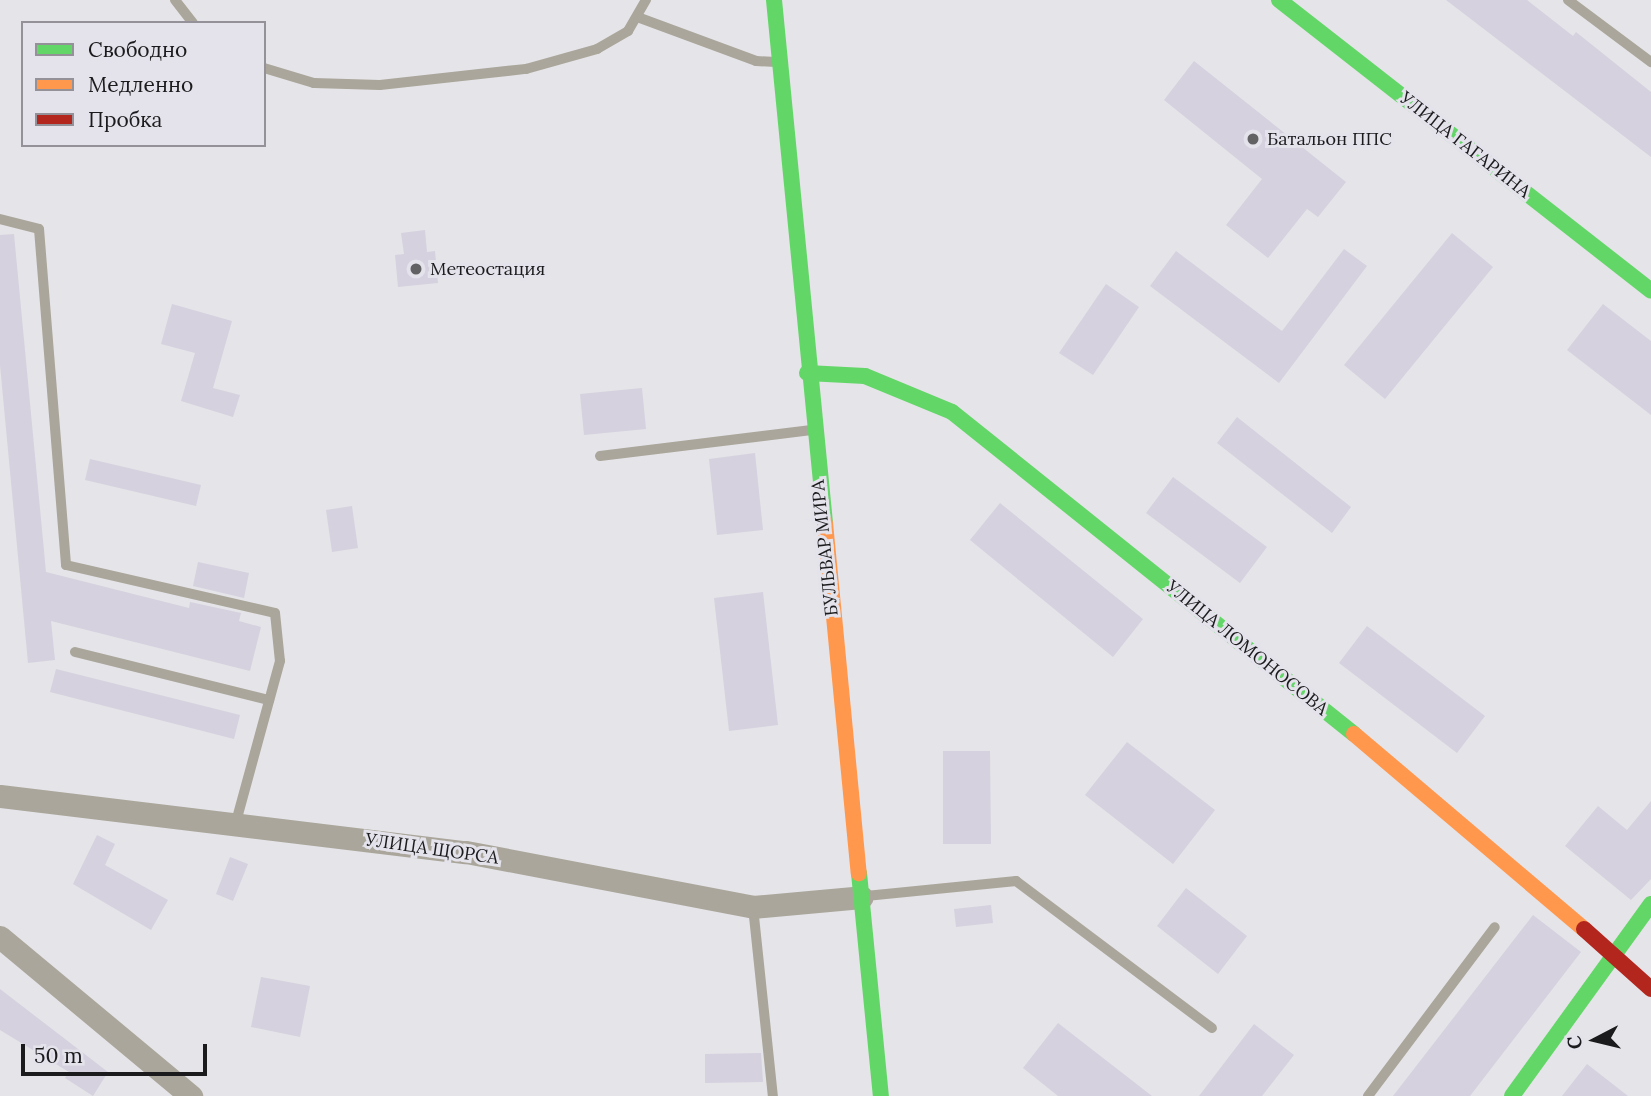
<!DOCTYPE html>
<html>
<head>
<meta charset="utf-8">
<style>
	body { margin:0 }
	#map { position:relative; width:1651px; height:1096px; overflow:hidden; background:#e5e4e8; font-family:Lora,serif }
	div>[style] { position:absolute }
	.building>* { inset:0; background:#d5d1df }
	.lane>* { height:10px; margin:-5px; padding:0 5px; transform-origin:5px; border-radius:5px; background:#aaa69b }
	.street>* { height:23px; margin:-11.5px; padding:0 11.5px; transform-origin:11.5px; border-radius:11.5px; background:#aaa69b }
	.fast>* { height:16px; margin:-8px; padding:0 8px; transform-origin:8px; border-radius:8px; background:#63d668 }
	.slow>* { height:16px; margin:-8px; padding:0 8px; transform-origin:8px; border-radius:8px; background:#ff974d }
	.jam>* { height:16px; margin:-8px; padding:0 8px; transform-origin:8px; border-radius:8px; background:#b3261e }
	.dots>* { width:19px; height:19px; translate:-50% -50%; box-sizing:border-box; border:4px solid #e4e2ea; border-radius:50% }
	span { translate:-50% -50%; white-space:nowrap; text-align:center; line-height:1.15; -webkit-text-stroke:6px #e4e2ea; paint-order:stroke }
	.poi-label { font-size:18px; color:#1b1b1d }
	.left { translate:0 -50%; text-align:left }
	.street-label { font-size:18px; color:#1b1b1d }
	.legend { position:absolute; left:21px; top:21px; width:245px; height:126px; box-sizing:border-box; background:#e4e2ea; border:2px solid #949298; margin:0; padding:9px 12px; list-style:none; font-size:21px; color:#1b1b1d }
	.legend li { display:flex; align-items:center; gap:14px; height:35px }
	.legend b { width:35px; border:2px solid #949298 }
	.north { position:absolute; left:1560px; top:1005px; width:70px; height:70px; -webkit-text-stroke:5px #e4e2ea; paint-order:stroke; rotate:263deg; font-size:19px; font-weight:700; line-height:28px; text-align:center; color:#1b1b1d }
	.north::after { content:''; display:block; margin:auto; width:24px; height:32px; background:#1b1b1d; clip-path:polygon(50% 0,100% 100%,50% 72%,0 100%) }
	.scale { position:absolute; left:21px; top:1044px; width:186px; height:32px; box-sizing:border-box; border:4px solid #1b1b1d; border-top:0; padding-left:9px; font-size:21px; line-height:24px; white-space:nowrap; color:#1b1b1d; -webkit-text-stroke:5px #e4e2ea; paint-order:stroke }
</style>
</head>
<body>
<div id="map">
	<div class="building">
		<div style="clip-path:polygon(1446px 0,1527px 0,1573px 36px,1576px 32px,1651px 92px,1651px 157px)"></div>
		<div style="clip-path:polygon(1194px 61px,1346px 182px,1318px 217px,1307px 209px,1268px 258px,1226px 225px,1262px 179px,1164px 100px)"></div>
		<div style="clip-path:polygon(425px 230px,427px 252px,435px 251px,438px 283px,398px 287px,395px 255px,404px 254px,401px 233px)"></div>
		<div style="clip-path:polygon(1452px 233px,1493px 267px,1385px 399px,1344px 365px)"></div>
		<div style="clip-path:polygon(14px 234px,46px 572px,189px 608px,190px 602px,241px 613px,239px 621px,261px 627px,250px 671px,51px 621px,55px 660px,28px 663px,0 365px,0 235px)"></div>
		<div style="clip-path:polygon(1344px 249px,1367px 266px,1279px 383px,1150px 286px,1176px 251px,1282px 331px)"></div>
		<div style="clip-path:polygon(1106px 284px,1139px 307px,1093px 375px,1059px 353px)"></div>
		<div style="clip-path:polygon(172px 304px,232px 321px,213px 388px,240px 395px,233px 417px,181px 401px,195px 353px,161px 344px)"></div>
		<div style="clip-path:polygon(1603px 304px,1651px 341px,1651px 415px,1567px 350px)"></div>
		<div style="clip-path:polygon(642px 388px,646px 429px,584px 435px,580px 394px)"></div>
		<div style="clip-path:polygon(1237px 417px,1351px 507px,1332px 533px,1217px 443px)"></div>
		<div style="clip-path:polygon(755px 453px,763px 530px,717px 535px,709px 459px)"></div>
		<div style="clip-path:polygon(90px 459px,201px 485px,196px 506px,85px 480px)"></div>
		<div style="clip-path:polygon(1173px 477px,1267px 547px,1240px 583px,1146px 513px)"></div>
		<div style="clip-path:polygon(1000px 503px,1143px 619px,1113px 657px,970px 540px)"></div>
		<div style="clip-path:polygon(352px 506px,358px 548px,332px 552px,326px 510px)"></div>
		<div style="clip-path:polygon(198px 562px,249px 573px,244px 598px,193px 586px)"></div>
		<div style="clip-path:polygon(763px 592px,778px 725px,729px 731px,714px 598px)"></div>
		<div style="clip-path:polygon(1367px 626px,1485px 716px,1457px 753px,1339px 663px)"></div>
		<div style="clip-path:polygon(56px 669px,240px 715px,234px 739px,50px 692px)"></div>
		<div style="clip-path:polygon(1127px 742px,1215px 810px,1173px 864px,1085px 795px)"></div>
		<div style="clip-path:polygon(943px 751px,990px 751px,991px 844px,943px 844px)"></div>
		<div style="clip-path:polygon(1651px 801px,1651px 879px,1631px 900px,1565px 846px,1598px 806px,1627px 830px)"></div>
		<div style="clip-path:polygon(97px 835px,115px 844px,105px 865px,168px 900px,151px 930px,73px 884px)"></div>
		<div style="clip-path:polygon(230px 857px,248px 864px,233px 901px,216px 894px)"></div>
		<div style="clip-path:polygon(1186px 888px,1247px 936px,1218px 974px,1157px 926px)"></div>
		<div style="clip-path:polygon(991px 905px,993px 923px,956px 927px,954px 909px)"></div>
		<div style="clip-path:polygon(1533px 915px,1581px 952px,1470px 1096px,1393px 1096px)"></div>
		<div style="clip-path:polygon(261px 977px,310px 986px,300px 1037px,251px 1027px)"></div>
		<div style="clip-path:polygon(0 989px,108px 1072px,93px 1096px,65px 1078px,69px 1072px,0 1030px)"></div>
		<div style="clip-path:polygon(1058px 1023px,1152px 1096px,1058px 1096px,1023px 1068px)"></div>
		<div style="clip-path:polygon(1254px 1024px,1294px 1055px,1262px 1096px,1199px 1096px)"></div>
		<div style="clip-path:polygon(761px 1053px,763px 1082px,705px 1083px,705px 1054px)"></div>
		<div style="clip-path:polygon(1587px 1064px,1628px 1096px,1562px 1096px)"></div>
	</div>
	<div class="lane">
		<div style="left:175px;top:0;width:29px;rotate:52deg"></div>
		<div style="left:1568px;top:0;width:104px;rotate:36.8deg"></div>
		<div style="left:640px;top:18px;width:124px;rotate:20.3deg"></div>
		<div style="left:756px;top:61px;width:20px;rotate:3deg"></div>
		<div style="left:264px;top:68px;width:52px;rotate:16.7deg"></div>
		<div style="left:314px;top:83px;width:66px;rotate:1.7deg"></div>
		<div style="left:380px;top:85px;width:147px;rotate:-6.3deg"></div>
		<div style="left:526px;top:69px;width:74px;rotate:-15.7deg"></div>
		<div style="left:597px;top:49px;width:36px;rotate:-30deg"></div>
		<div style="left:628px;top:31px;width:36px;rotate:-60deg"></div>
		<div style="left:0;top:219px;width:40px;rotate:14.4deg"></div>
		<div style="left:39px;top:229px;width:337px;rotate:85.4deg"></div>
		<div style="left:66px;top:565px;width:214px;rotate:12.9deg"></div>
		<div style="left:275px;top:613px;width:48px;rotate:84.1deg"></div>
		<div style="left:280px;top:661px;width:167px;rotate:105.3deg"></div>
		<div style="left:600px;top:456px;width:215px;rotate:-7deg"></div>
		<div style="left:75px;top:652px;width:200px;rotate:13.9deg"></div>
		<div style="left:866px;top:896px;width:151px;rotate:-5.7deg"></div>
		<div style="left:1016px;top:881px;width:245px;rotate:36.9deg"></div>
		<div style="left:753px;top:907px;width:190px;rotate:84deg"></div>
		<div style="left:1368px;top:1096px;width:211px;rotate:-53.1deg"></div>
	</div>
	<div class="street">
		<div style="left:0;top:796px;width:469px;rotate:6.9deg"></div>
		<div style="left:466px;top:852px;width:292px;rotate:10.8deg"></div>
		<div style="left:753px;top:907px;width:109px;rotate:-5.2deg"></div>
		<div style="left:0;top:937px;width:249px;rotate:39.8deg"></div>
	</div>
	<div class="fast">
		<div style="left:774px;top:0;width:525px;rotate:84.43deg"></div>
		<div style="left:1279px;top:0;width:472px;rotate:38deg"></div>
		<div style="left:807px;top:373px;width:58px;rotate:3deg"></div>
		<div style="left:865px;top:376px;width:94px;rotate:22.5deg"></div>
		<div style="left:952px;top:412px;width:515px;rotate:38.69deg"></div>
		<div style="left:859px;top:873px;width:224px;rotate:84.4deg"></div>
		<div style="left:1512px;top:1096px;width:237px;rotate:-54.1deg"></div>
	</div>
	<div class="slow">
		<div style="left:825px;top:523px;width:352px;rotate:84.5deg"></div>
		<div style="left:1354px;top:734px;width:302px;rotate:40.3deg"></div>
	</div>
	<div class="jam">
		<div style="left:1584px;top:929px;width:90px;rotate:41.8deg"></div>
	</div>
	<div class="dots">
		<div style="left:1253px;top:139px;background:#626164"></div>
		<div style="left:416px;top:269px;background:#626164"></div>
	</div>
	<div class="poi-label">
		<span class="left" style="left:1267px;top:139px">Батальон ППС</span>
		<span class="left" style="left:430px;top:269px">Метеостация</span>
	</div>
	<div class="street-label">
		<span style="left:1465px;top:145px;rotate:38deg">УЛИЦА ГАГАРИНА</span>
		<span style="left:825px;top:548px;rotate:-96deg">БУЛЬВАР МИРА</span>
		<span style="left:1247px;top:648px;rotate:39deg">УЛИЦА ЛОМОНОСОВА</span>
		<span style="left:432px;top:849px;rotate:8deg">УЛИЦА ЩОРСА</span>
	</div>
	<ul class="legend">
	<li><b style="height:9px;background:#63d668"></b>Свободно</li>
	<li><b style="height:9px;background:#ff974d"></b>Медленно</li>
	<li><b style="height:9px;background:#b3261e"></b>Пробка</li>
	</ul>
	<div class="north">С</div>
	<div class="scale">50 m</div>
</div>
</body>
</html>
